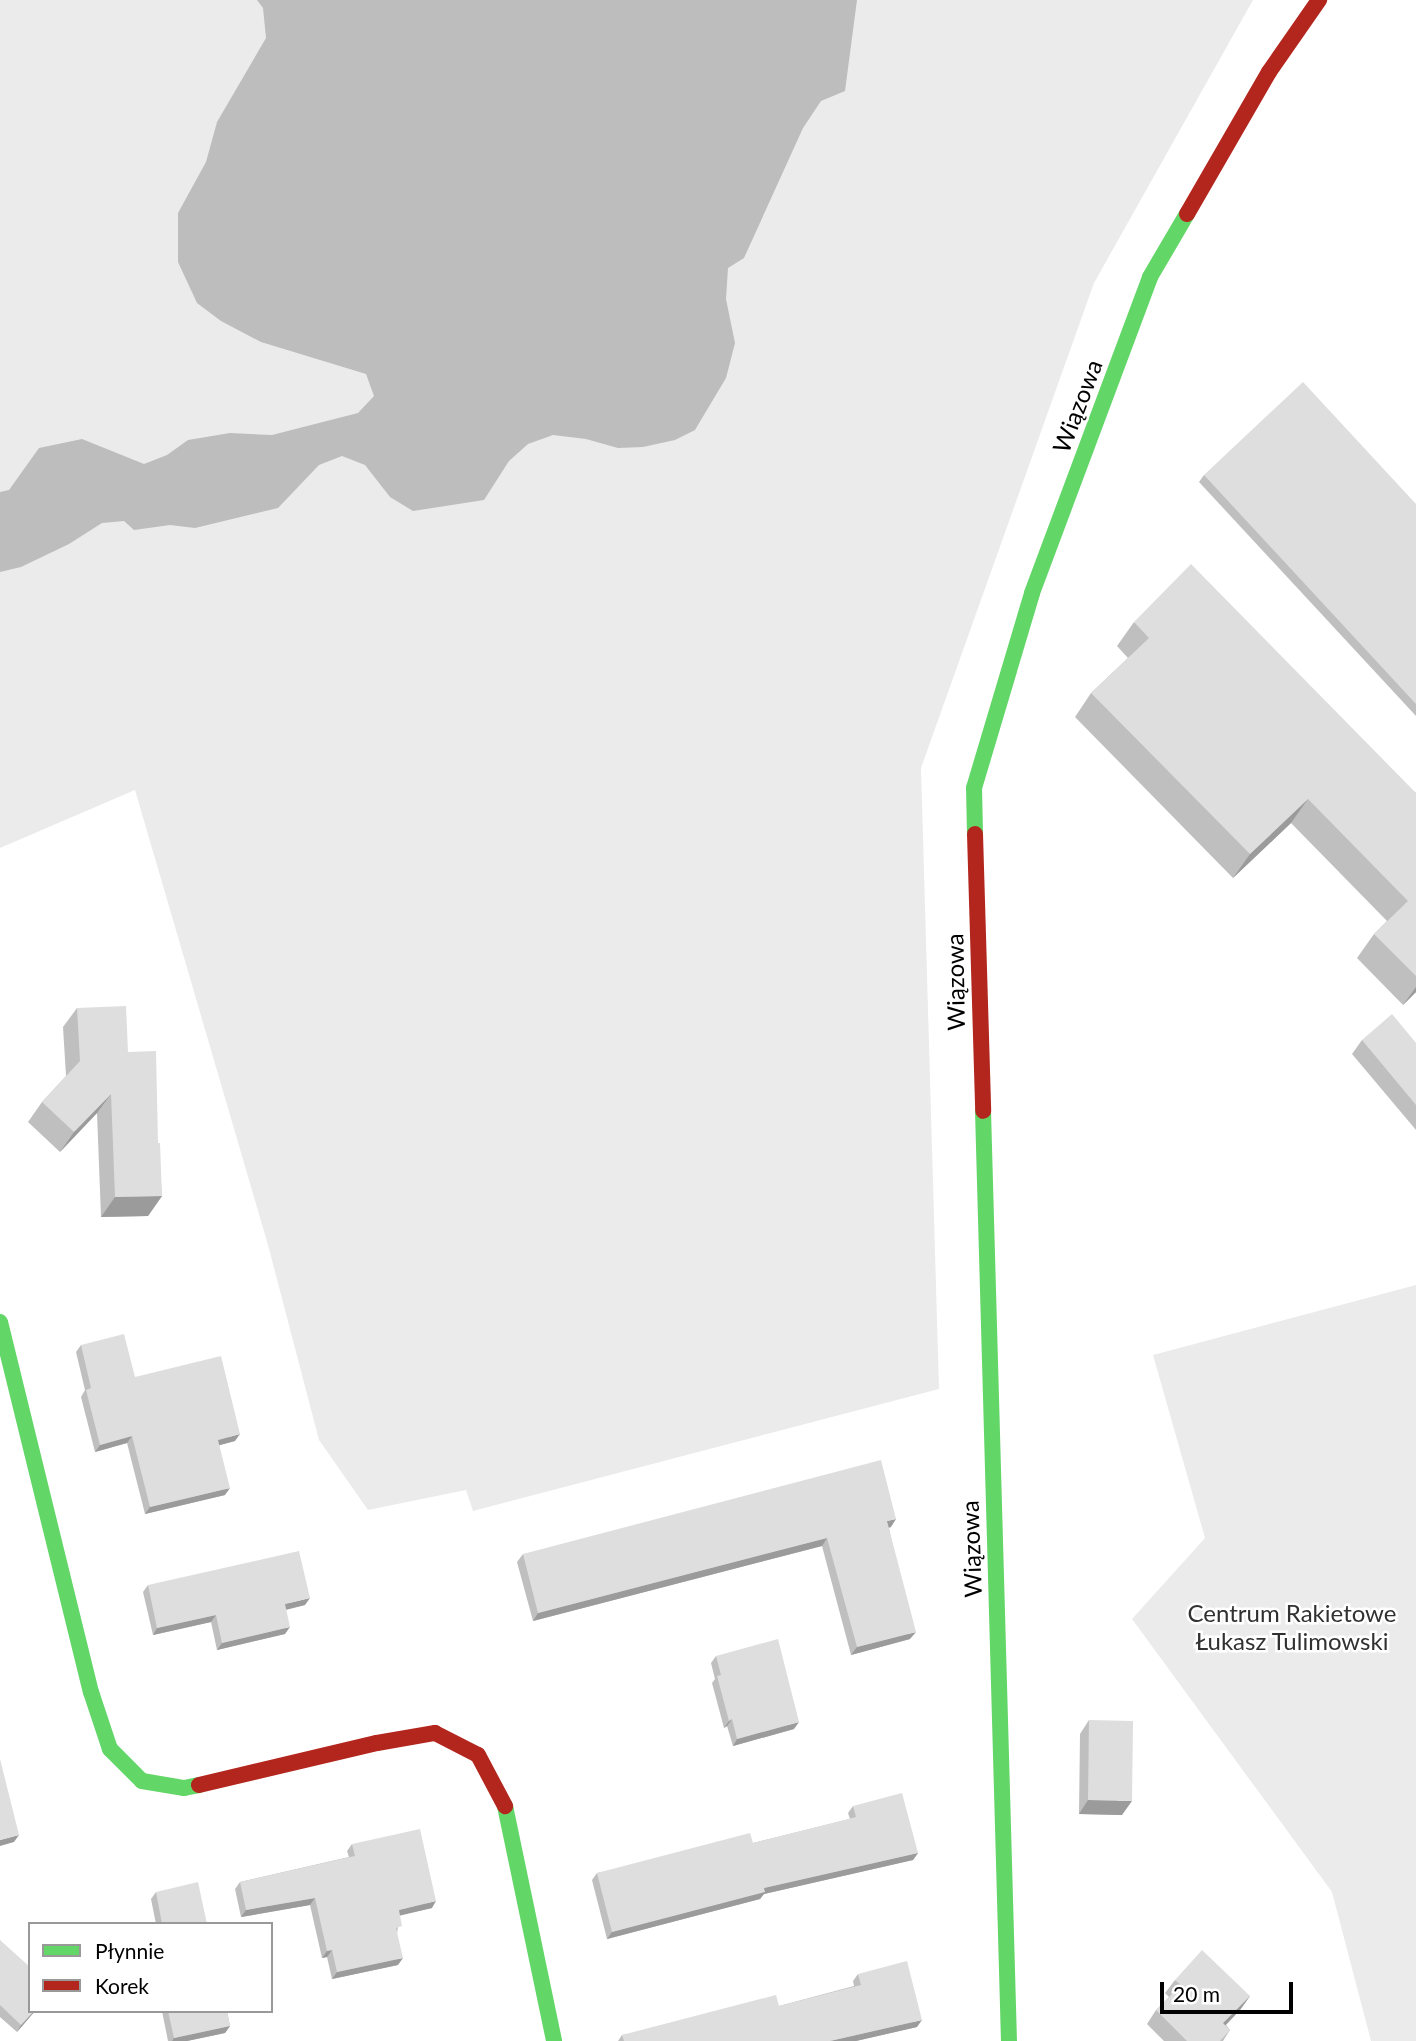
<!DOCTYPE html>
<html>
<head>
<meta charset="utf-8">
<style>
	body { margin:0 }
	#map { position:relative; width:1416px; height:2041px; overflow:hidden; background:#fff; font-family:Lato,sans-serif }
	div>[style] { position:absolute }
	.green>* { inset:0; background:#ebebeb }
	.water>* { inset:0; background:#bdbdbd }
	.fast>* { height:16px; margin:-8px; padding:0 8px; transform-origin:8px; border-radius:8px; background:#63d668 }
	.jam>* { height:16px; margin:-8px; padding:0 8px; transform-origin:8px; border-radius:8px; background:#b3261e }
	.wall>* { inset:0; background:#bfbfbf }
	.shaded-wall>* { inset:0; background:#9b9b9b }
	.building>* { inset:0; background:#dedede }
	span { translate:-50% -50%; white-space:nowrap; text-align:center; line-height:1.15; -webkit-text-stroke:5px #fff; paint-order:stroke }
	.street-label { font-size:24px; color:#000 }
	.park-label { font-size:24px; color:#313131 }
	.legend { position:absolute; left:28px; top:1922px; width:245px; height:91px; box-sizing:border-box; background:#fff; border:2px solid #999; margin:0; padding:9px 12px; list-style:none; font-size:21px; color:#000 }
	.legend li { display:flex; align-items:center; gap:14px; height:35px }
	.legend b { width:35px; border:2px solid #999 }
	.scale { position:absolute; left:1160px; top:1982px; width:133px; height:32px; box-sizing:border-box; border:4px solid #000; border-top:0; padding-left:9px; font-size:21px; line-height:24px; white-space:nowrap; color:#000; -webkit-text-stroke:5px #fff; paint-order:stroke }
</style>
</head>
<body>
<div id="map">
	<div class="green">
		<div style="clip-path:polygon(0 0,1253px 0,1094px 283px,921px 768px,939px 1389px,473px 1511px,466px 1490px,368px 1510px,319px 1440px,268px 1245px,135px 790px,0 848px)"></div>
		<div style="clip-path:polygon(1416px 1285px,1416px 2041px,1371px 2041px,1332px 1892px,1132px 1619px,1205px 1538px,1153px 1355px)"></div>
	</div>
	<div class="water">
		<div style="clip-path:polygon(257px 0,857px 0,845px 91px,821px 101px,803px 128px,744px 258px,728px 268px,726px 299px,735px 343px,726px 378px,695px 430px,675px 440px,643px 447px,618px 448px,586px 439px,553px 435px,528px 444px,509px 461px,484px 500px,413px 511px,390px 497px,365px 465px,342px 456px,319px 465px,278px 508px,195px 528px,170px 525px,134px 530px,124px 521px,102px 523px,69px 544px,21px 567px,0 572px,0 492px,9px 490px,39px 448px,82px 439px,144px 464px,167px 455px,188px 440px,230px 433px,272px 435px,358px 413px,374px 396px,366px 374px,261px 342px,221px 321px,197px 303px,178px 262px,178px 213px,206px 162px,217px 122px,266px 38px,263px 8px)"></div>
	</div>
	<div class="fast">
		<div style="left:975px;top:834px;width:46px;rotate:-91.2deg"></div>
		<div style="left:974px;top:788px;width:203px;rotate:-73.4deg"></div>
		<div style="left:1032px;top:593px;width:337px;rotate:-69.5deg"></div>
		<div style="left:1150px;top:277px;width:73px;rotate:-59.6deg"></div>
		<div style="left:983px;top:1111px;width:930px;rotate:88.4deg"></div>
		<div style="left:0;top:1322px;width:381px;rotate:76.2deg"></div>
		<div style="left:91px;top:1692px;width:60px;rotate:71.6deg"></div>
		<div style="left:110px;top:1749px;width:45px;rotate:45deg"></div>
		<div style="left:142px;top:1781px;width:43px;rotate:9.5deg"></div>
		<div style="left:184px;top:1788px;width:15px;rotate:-11deg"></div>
		<div style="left:505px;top:1806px;width:240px;rotate:78.2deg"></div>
	</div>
	<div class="jam">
		<div style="left:1187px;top:214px;width:164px;rotate:-60deg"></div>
		<div style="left:1269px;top:72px;width:88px;rotate:-55.2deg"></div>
		<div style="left:975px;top:834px;width:277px;rotate:88.3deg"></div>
		<div style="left:199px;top:1785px;width:183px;rotate:-13.3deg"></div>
		<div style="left:377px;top:1743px;width:59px;rotate:-9.8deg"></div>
		<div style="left:435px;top:1733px;width:48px;rotate:27.1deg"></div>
		<div style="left:478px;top:1755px;width:58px;rotate:62.1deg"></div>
	</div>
	<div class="wall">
		<div style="clip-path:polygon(1204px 475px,1416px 504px,1416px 716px,1199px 482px)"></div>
		<div style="clip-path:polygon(1134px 622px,1416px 793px,1416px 992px,1403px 1005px,1357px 958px,1374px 934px,1387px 921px,1291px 823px,1233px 878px,1075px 717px,1091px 693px,1128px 658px,1117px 646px)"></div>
		<div style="clip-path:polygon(77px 1008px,128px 1052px,158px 1143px,162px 1196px,148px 1216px,101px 1217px,97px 1113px,60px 1152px,28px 1122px,42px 1102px,66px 1076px,63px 1027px)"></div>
		<div style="clip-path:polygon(1362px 1040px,1416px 1043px,1416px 1130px,1352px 1054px)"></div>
		<div style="clip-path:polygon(81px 1345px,135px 1377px,235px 1441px,219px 1445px,225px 1495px,145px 1514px,127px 1443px,95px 1452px,81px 1397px,85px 1390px,76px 1352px)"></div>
		<div style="clip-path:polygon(891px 1527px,889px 1528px,910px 1639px,851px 1655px,822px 1546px,533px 1621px,517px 1562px,523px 1554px)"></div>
		<div style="clip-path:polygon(148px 1585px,305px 1605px,286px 1610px,285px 1634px,217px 1650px,211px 1622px,153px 1635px,143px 1592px)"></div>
		<div style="clip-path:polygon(716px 1656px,794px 1729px,733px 1746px,727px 1726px,724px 1728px,712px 1683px,715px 1679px,711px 1663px)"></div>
		<div style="clip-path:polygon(1089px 1720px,1122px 1815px,1079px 1814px,1080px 1734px)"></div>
		<div style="clip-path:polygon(853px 1806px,918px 1853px,913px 1860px,764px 1894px,760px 1899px,607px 1939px,592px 1880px,597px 1873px,753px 1843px,850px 1819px,848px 1813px)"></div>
		<div style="clip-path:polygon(352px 1844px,432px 1908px,400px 1915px,397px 1933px,398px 1965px,332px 1979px,327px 1957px,322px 1958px,310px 1905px,241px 1917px,235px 1889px,240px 1882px,349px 1857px,347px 1851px)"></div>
		<div style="clip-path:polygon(156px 1892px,207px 1924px,156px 1924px,151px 1899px)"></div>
		<div style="clip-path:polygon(0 1940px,30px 2011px,35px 2011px,17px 2032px,0 2017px)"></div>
		<div style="clip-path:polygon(858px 1974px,917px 2027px,856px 2041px,618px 2041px,622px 2035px,779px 2006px,854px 1986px,853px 1981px)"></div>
		<div style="clip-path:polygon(1175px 1980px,1250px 1996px,1240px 2010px,1226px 2025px,1230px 2030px,1223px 2041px,1164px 2041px,1147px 2024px,1156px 2010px,1169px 1997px,1165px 1993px)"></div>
		<div style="clip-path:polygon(162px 2011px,227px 2011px,230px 2026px,225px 2033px,187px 2041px,168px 2041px)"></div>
	</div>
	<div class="shaded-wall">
		<div style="clip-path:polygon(1308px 799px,1291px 823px,1233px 878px,1250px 854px)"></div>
		<div style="clip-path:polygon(1416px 987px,1416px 992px,1403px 1005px)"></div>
		<div style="clip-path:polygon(111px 1094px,97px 1113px,60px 1152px,74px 1132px)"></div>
		<div style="clip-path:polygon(162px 1196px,148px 1216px,101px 1217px,115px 1197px)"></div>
		<div style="clip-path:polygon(240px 1434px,235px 1441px,213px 1447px,218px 1440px)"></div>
		<div style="clip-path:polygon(132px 1436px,127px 1443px,95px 1452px,100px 1445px)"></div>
		<div style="clip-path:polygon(230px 1488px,225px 1495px,145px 1514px,150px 1507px)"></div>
		<div style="clip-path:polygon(896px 1519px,891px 1527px,881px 1529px,887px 1521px)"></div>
		<div style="clip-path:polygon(827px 1538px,822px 1546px,533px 1621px,538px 1613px)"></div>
		<div style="clip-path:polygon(310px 1598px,305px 1605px,280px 1611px,285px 1604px)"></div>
		<div style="clip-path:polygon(216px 1615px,211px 1622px,153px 1635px,157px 1628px)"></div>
		<div style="clip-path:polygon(290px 1627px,285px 1634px,217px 1650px,222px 1643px)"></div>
		<div style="clip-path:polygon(916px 1632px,910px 1639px,851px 1655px,857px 1647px)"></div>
		<div style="clip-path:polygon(732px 1719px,727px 1726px,724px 1728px,729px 1721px)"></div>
		<div style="clip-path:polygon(799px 1722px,794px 1729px,733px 1746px,737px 1739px)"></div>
		<div style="clip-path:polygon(1088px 1800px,1132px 1801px,1122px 1815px,1079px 1814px)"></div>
		<div style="clip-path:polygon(19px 1835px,14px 1842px,0 1846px,0 1840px)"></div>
		<div style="clip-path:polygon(918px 1853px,913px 1860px,764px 1894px,760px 1899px,607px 1939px,612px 1932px,764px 1888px)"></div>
		<div style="clip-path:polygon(315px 1898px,310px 1905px,241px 1917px,246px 1910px)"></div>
		<div style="clip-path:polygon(436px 1901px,432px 1908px,394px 1917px,399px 1910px)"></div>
		<div style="clip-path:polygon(332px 1950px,327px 1957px,322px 1958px,327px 1951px)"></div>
		<div style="clip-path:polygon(403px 1958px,398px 1965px,332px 1979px,337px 1972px)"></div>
		<div style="clip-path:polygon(1250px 1996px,1240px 2010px,1214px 2037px,1223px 2023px)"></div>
		<div style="clip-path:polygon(34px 2011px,35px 2011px,17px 2032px,21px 2025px)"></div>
		<div style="clip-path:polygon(922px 2020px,917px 2027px,856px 2041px,830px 2041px)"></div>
		<div style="clip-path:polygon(230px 2026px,225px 2033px,187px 2041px,172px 2041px,174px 2038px)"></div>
	</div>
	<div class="building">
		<div style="clip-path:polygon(1303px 382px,1416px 504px,1416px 704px,1204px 475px)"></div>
		<div style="clip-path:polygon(1191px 564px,1416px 793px,1416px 976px,1374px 934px,1408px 901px,1308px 799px,1250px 854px,1091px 693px,1149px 638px,1134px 622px)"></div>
		<div style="clip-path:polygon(126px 1006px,128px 1052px,156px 1051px,158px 1143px,160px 1143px,162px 1196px,115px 1197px,111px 1094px,74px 1132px,42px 1102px,80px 1061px,77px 1008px)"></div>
		<div style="clip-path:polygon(1392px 1014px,1416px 1043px,1416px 1105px,1362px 1040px)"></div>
		<div style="clip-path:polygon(124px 1334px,135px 1377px,221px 1356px,240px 1434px,218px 1440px,230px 1488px,150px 1507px,132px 1436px,100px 1445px,86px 1390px,91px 1388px,81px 1345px)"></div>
		<div style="clip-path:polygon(881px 1460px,896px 1519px,887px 1521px,916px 1632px,857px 1647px,827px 1538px,538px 1613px,523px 1554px)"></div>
		<div style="clip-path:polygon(299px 1551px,310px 1598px,285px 1604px,290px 1627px,222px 1643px,216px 1615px,157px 1628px,148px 1585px)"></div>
		<div style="clip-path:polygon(778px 1639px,799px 1722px,737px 1739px,732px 1719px,729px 1721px,717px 1676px,721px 1675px,716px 1656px)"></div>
		<div style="clip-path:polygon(1089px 1720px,1133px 1721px,1132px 1801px,1088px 1800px)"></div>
		<div style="clip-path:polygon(0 1759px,19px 1835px,0 1840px)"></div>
		<div style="clip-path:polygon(902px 1793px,918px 1853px,764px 1888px,765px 1892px,612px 1932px,597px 1873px,750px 1833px,753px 1843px,856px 1817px,853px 1806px)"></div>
		<div style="clip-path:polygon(420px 1829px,436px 1901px,399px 1910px,402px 1926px,396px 1928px,403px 1958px,337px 1972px,332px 1950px,327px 1951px,315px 1898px,246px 1910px,240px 1882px,355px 1856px,352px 1844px)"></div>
		<div style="clip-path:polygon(198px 1882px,207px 1924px,162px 1924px,156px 1892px)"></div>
		<div style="clip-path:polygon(0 1940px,30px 1967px,30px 2011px,34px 2011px,21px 2025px,0 2005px)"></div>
		<div style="clip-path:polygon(1202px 1950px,1250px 1996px,1223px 2023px,1230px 2030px,1220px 2041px,1187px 2041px,1156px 2010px,1181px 1985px,1175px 1980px)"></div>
		<div style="clip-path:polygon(907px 1961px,922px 2020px,830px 2041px,624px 2041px,622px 2035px,776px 1995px,779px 2006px,861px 1985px,858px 1974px)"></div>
		<div style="clip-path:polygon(168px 2011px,227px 2011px,230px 2026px,174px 2038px)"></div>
	</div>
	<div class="street-label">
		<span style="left:1077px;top:406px;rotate:-69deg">Wiązowa</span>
		<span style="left:955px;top:982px;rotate:-91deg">Wiązowa</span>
		<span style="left:971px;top:1549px;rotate:-92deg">Wiązowa</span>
	</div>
	<div class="park-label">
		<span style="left:1292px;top:1627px">Centrum Rakietowe<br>Łukasz Tulimowski</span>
	</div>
	<ul class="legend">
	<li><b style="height:9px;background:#63d668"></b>Płynnie</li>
	<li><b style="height:9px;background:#b3261e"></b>Korek</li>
	</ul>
	<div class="scale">20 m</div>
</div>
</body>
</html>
